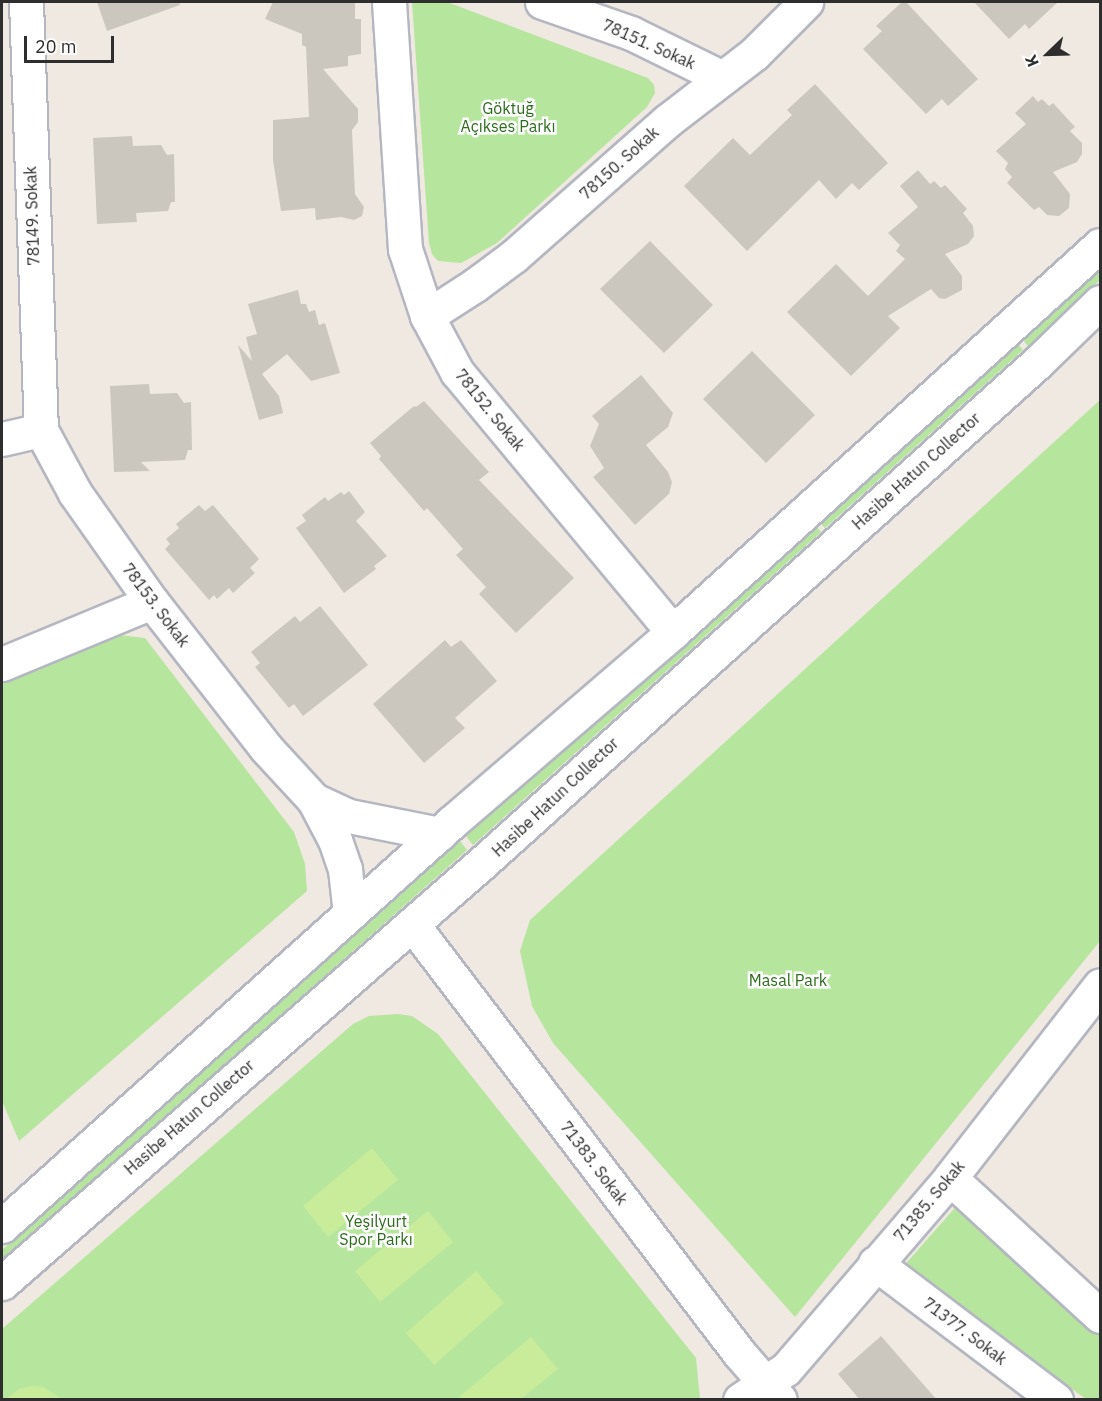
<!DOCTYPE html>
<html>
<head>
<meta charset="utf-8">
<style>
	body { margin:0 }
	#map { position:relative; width:1102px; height:1401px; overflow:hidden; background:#efe9e1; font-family:"IBM Plex Sans",sans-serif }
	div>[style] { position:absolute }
	.green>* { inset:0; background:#b6e59e }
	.pitch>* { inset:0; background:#c9ec9a }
	.building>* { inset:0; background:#cbc7bf }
	.roads { filter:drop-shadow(2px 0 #b4b7c1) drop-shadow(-2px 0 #b4b7c1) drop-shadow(0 2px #b4b7c1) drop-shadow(0 -2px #b4b7c1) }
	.minor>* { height:33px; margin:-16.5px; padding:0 16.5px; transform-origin:16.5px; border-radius:16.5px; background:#fff }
	.tertiary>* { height:33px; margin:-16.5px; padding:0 16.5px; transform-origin:16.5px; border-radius:16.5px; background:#fff }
	.secondary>* { height:33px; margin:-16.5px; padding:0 16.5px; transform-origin:16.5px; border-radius:16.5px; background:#fff }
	span { translate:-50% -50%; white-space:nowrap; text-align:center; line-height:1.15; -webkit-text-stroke:5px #fff; paint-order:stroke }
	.street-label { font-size:16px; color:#2e2e2e }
	.park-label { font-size:16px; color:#2c6e1b }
	.frame { position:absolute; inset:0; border:3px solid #2e2e2e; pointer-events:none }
	.north { position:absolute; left:1018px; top:24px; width:60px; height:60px; -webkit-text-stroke:4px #fff; paint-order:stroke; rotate:247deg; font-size:16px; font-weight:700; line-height:24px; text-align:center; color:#2e2e2e }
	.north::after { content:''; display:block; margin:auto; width:21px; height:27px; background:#2e2e2e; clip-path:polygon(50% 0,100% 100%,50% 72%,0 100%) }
	.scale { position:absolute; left:24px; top:36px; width:90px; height:27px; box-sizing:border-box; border:3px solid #2e2e2e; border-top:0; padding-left:8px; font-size:18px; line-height:21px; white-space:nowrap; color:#2e2e2e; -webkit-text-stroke:4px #fff; paint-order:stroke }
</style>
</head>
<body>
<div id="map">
	<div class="green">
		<div style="clip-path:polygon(412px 2px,447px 2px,648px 78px,654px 85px,655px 93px,647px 107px,497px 243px,461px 263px,438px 261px,432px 254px,429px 243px)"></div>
		<div style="clip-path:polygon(1100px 269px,1100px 280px,1028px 346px,1023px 340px)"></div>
		<div style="clip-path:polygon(1018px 344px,1023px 350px,825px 528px,820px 523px)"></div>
		<div style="clip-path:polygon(1100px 400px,1100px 941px,795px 1317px,553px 1043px,532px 1006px,520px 951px,530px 920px)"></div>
		<div style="clip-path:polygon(816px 526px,821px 532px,473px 845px,466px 836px)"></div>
		<div style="clip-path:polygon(119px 635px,145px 638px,294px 832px,305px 864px,307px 891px,19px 1141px,2px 1101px,2px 682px)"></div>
		<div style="clip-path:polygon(460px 841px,467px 850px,2px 1262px,2px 1250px)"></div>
		<div style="clip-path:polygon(398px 1014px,412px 1016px,438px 1034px,696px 1358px,700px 1399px,2px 1399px,2px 1329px,353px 1024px,369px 1016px)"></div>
		<div style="clip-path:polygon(960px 1202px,1100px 1333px,1100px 1399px,1086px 1399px,902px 1268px)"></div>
	</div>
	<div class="pitch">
		<div style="clip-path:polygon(372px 1148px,398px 1180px,328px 1237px,303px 1206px)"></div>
		<div style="clip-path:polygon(428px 1211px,453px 1242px,380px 1302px,355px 1271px)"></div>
		<div style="clip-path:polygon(476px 1271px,504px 1303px,434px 1365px,406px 1333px)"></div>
		<div style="clip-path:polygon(531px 1337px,558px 1369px,521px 1399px,461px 1399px,459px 1397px)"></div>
		<div style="clip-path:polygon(31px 1386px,43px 1387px,62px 1399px,6px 1399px,19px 1389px)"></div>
	</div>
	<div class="building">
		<div style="clip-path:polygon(97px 2px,179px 2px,180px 5px,107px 31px)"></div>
		<div style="clip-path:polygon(273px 2px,355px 2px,355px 19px,361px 19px,361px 54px,348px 56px,348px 66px,323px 69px,358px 109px,358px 122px,352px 130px,355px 194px,364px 207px,362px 216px,354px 220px,341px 217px,316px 220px,315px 208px,281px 211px,273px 160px,273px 120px,309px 117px,306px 47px,302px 45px,302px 34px,265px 19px)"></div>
		<div style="clip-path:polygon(902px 2px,906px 2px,978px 79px,948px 106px,942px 99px,926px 114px,863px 49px,882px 31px,876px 26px)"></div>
		<div style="clip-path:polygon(974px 2px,1058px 2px,1029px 29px,1025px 24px,1009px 39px)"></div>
		<div style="clip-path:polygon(815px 84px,888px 163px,859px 190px,852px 183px,836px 199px,819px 180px,747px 251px,684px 186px,733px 138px,750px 155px,792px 115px,787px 110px)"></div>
		<div style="clip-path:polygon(1033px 96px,1038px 102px,1042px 99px,1049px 106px,1053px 103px,1075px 127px,1070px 131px,1082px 143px,1082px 154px,1077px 162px,1053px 172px,1070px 194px,1069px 208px,1059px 216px,1047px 215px,1039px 207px,1034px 210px,1007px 183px,1012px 177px,1005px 169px,1008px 163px,996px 151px,1026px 124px,1015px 113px)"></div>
		<div style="clip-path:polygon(132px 136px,133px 146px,161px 145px,167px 155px,174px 154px,175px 202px,171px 202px,168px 211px,136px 213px,137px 222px,97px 224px,93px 138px)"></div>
		<div style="clip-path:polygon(918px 170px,930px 184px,934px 181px,941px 188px,945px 185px,967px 209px,963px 213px,973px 226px,974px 236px,968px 244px,945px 254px,962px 276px,962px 290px,945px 299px,939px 298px,931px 289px,888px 316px,900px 328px,851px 376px,787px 312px,836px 264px,868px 296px,905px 259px,896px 251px,900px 245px,888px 233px,918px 207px,900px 186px)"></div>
		<div style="clip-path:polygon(650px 241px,713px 305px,664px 353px,600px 289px)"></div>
		<div style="clip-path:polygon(298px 290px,301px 304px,306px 304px,309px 312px,315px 310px,319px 325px,325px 323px,340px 373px,311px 381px,287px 354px,262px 374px,279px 396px,283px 413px,259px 420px,238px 345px,252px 361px,246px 337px,257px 334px,248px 304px)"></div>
		<div style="clip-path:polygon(752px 351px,815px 415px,766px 463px,703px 399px)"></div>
		<div style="clip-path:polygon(641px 375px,673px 413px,668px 427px,646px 445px,668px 472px,672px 482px,669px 494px,635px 525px,593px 477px,604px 468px,590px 446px,599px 424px,592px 416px)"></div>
		<div style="clip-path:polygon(149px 384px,150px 394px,177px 393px,184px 403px,191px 402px,192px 450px,188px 450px,185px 460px,141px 462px,150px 471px,114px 472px,110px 386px)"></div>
		<div style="clip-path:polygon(424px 401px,489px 472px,479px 480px,574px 578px,516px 633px,479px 594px,486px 587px,456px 555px,463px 549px,427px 508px,424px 511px,379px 459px,381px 456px,370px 443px,414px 406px,416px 407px)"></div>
		<div style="clip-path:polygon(349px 491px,365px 512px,356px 521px,387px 556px,374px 566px,376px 569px,344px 593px,296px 528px,306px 521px,302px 515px,325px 497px,328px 501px,341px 492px,344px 495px)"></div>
		<div style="clip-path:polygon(199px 505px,205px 511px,213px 505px,259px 559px,250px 568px,255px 573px,233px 593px,229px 588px,217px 599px,214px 595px,209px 600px,165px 549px,170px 544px,166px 539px,179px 528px,176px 524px)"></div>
		<div style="clip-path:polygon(320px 606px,368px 665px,303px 716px,294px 704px,289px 708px,255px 667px,260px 663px,251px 652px,295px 616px,300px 622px)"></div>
		<div style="clip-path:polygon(445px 640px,451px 647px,461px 640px,497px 681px,455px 718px,465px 728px,424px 763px,373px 704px)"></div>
		<div style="clip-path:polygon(881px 1336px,937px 1400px,860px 1400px,838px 1374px)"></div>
	</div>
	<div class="roads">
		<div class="minor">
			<div style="left:26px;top:2px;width:428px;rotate:88deg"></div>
			<div style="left:389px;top:2px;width:248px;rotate:86.3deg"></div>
			<div style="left:405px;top:249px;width:71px;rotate:71.8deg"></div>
			<div style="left:427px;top:316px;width:64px;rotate:61.8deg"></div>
			<div style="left:457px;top:372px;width:338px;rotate:50.3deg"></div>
			<div style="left:542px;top:2px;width:94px;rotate:19.2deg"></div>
			<div style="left:631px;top:33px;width:100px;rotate:26.1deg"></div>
			<div style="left:427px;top:316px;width:57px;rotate:-32.9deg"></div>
			<div style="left:475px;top:285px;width:49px;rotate:-36.6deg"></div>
			<div style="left:514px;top:256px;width:204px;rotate:-41.4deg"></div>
			<div style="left:667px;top:121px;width:110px;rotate:-37.6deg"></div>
			<div style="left:754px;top:54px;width:74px;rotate:-45deg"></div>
			<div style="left:2px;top:439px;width:40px;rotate:-13deg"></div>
			<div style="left:41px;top:430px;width:72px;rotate:61.6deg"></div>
			<div style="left:75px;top:493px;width:133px;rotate:54.8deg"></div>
			<div style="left:152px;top:602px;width:185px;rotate:52deg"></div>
			<div style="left:266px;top:748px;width:71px;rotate:47.3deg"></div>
			<div style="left:314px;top:800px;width:45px;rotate:62.3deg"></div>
			<div style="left:335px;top:840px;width:31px;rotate:71deg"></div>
			<div style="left:345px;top:869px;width:45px;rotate:83.7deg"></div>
			<div style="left:2px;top:664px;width:162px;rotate:-22.5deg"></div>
			<div style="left:314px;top:800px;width:38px;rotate:25deg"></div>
			<div style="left:349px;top:816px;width:92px;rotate:11.3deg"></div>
			<div style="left:412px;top:924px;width:539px;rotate:52.68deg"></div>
			<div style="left:739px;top:1353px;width:62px;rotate:48.9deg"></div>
			<div style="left:740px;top:1400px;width:55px;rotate:-34deg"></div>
			<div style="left:786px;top:1369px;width:252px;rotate:-49.3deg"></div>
			<div style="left:950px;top:1178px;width:244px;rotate:-52.1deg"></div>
		</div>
		<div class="tertiary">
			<div style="left:950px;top:1178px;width:204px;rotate:42.6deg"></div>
			<div style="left:875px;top:1263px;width:227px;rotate:37.1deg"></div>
		</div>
		<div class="secondary">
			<div style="left:2px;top:1226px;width:603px;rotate:-41.91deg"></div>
			<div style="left:451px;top:823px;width:293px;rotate:-40.7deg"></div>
			<div style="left:673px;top:632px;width:576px;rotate:-42.19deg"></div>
			<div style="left:2px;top:1283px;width:638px;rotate:-41.19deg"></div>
			<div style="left:482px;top:863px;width:748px;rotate:-42.02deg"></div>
			<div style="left:1038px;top:362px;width:86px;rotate:-44.1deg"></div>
		</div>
	</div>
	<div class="street-label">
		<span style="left:649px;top:44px;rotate:24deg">78151. Sokak</span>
		<span style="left:619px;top:163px;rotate:-42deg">78150. Sokak</span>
		<span style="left:32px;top:216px;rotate:-92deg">78149. Sokak</span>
		<span style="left:490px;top:410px;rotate:51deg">78152. Sokak</span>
		<span style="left:916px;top:471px;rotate:-42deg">Hasibe Hatun Collector</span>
		<span style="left:156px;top:605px;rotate:53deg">78153. Sokak</span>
		<span style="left:555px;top:797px;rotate:-43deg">Hasibe Hatun Collector</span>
		<span style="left:189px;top:1117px;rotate:-41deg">Hasibe Hatun Collector</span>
		<span style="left:594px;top:1163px;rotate:53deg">71383. Sokak</span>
		<span style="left:929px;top:1201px;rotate:-50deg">71385. Sokak</span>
		<span style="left:965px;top:1331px;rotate:37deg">71377. Sokak</span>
	</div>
	<div class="park-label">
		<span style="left:508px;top:117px">Göktuğ<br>Açıkses Parkı</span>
		<span style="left:788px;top:980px">Masal Park</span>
		<span style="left:376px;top:1230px">Yeşilyurt<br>Spor Parkı</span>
	</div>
	<div class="frame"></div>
	<div class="north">K</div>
	<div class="scale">20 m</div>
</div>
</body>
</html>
